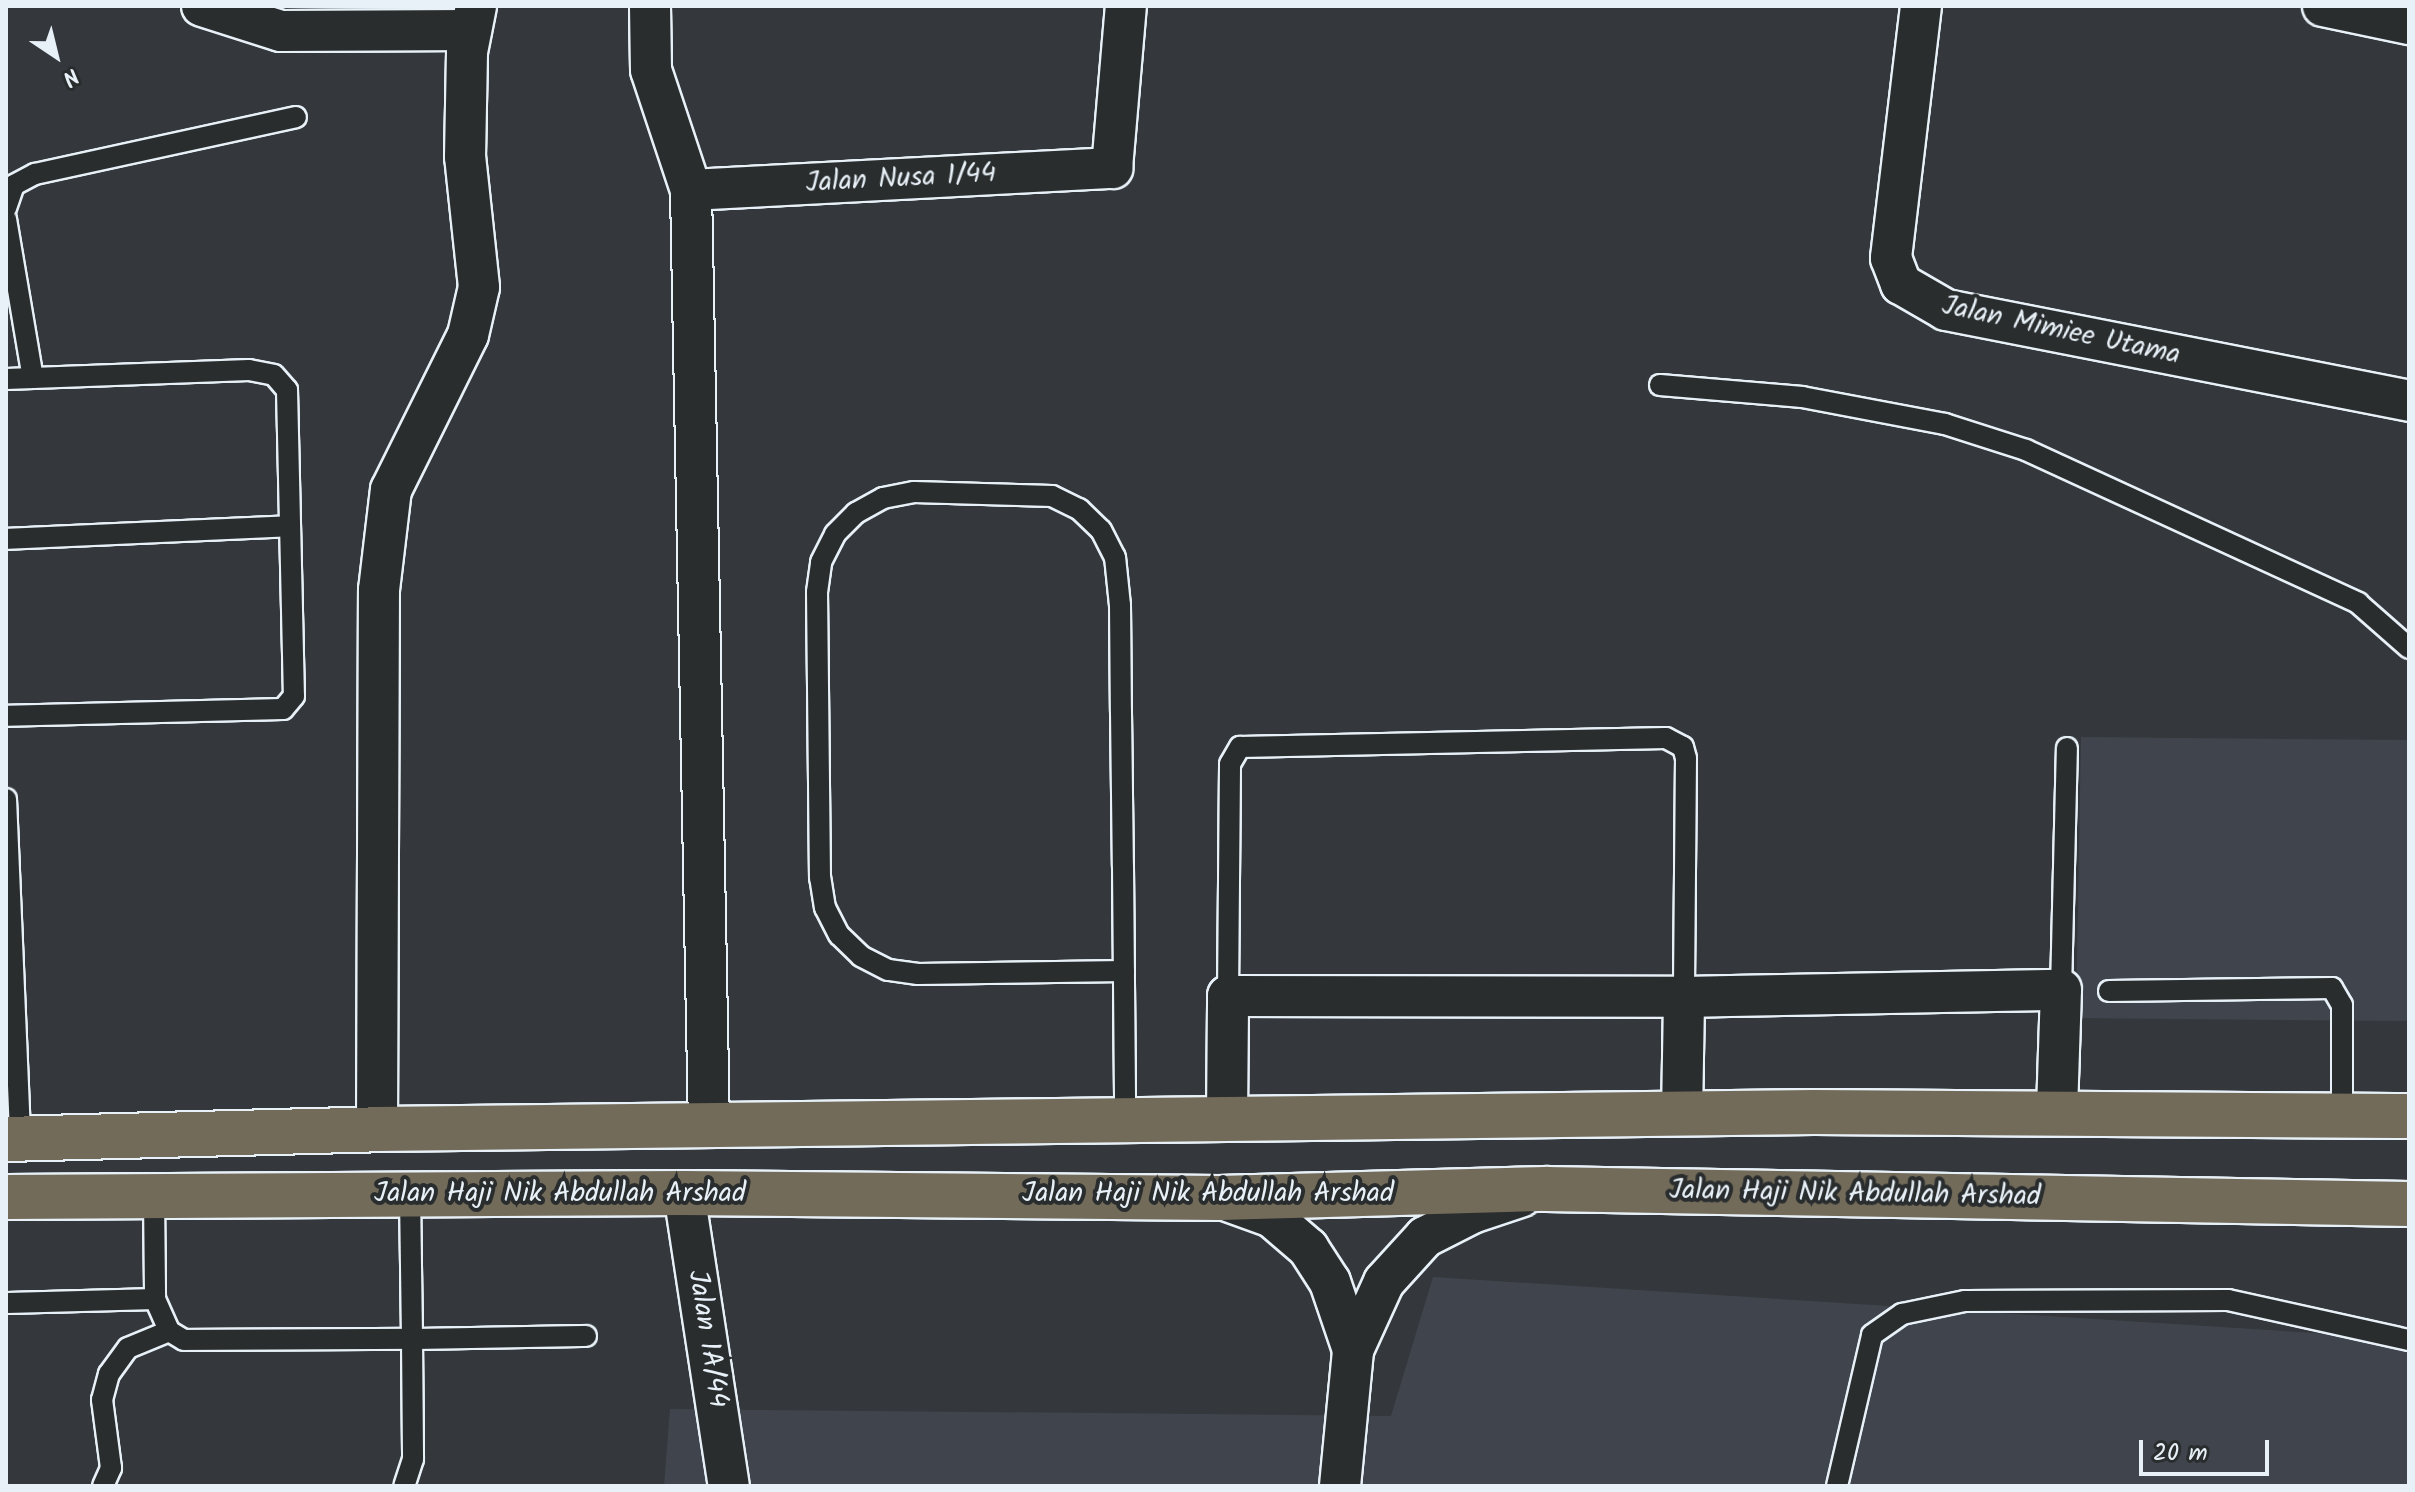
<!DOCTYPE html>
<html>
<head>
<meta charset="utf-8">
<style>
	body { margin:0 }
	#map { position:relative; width:2415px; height:1492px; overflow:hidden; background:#34383c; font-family:Kalam,sans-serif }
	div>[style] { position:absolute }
	.built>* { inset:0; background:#40454d }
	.roads { filter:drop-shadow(2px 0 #e8f1f8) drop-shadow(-2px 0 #e8f1f8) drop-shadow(0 2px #e8f1f8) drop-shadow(0 -2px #e8f1f8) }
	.service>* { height:20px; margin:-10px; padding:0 10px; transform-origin:10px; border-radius:10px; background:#2a2d2e }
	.minor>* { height:40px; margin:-20px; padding:0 20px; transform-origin:20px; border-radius:20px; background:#2a2d2e }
	.primary>* { height:44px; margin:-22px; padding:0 22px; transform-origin:22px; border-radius:22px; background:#736b5a }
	span { translate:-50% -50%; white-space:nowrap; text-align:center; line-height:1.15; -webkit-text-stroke:8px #2a2d2e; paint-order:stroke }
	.street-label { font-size:28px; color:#e8f1f8 }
	.frame { position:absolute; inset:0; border:8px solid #e8f1f8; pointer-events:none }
	.north { position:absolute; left:16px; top:16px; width:80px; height:80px; -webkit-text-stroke:6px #2a2d2e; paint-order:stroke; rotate:145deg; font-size:22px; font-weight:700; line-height:32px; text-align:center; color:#e8f1f8 }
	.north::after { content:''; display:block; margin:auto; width:28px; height:36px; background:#e8f1f8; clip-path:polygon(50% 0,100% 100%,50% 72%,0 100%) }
	.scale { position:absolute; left:2139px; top:1440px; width:130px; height:36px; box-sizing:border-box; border:4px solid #e8f1f8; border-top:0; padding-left:10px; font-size:24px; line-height:28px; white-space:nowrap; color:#e8f1f8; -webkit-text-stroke:6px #2a2d2e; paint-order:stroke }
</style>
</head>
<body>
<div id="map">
	<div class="built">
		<div style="clip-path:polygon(2081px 737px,2409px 740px,2409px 1021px,2076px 1018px)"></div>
		<div style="clip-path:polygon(1433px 1277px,2409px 1339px,2409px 1486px,664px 1486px,670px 1409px,1391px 1416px)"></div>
	</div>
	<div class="roads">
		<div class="service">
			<div style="left:6px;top:208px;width:24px;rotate:-71deg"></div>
			<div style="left:14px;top:185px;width:24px;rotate:-28deg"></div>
			<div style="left:35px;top:174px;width:267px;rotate:-12.3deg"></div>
			<div style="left:6px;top:219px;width:161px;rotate:80.4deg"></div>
			<div style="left:6px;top:379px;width:243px;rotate:-2.1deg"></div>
			<div style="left:249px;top:370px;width:25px;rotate:11deg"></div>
			<div style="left:274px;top:375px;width:20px;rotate:49deg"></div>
			<div style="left:287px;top:390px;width:306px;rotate:88.7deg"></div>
			<div style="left:294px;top:696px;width:17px;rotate:130deg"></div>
			<div style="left:283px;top:709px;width:277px;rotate:178.6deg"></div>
			<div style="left:1660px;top:385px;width:143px;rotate:4.8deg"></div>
			<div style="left:1802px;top:397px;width:146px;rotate:10.7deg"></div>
			<div style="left:1945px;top:424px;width:85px;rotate:17.8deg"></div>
			<div style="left:2026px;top:450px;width:366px;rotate:24.7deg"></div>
			<div style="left:2358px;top:603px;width:68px;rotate:41.4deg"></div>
			<div style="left:6px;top:539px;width:284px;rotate:-2.6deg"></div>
			<div style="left:6px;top:799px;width:340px;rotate:87.6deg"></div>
			<div style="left:1124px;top:971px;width:206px;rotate:179.2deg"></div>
			<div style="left:918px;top:974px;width:30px;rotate:-172deg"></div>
			<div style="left:888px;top:970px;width:30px;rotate:-153deg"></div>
			<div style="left:861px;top:956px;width:30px;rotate:-136deg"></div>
			<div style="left:839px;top:935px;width:30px;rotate:-117deg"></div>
			<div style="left:825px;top:908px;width:30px;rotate:-99deg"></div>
			<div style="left:820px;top:878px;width:286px;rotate:-90.6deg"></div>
			<div style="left:817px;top:592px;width:30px;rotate:-82deg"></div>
			<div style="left:821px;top:562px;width:31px;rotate:-63deg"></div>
			<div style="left:835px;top:534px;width:30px;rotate:-45deg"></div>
			<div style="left:856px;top:513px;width:31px;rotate:-29deg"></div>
			<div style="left:883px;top:498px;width:32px;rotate:-11deg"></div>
			<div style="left:914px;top:492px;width:138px;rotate:1.7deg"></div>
			<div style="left:1052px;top:496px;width:30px;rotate:26deg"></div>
			<div style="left:1079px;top:509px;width:30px;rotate:44deg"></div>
			<div style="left:1101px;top:530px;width:30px;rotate:63deg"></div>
			<div style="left:1115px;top:557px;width:48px;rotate:84.1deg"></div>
			<div style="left:1120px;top:605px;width:107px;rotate:89.5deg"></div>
			<div style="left:1121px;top:712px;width:155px;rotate:89.3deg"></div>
			<div style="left:1123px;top:867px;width:254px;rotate:89.5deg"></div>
			<div style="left:2061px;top:990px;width:242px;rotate:-88.6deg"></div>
			<div style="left:2109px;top:991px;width:223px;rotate:-0.8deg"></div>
			<div style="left:2332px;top:988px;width:20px;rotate:60deg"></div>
			<div style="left:2342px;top:1005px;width:110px;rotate:90deg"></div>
			<div style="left:1228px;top:996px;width:232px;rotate:-89.5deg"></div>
			<div style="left:1230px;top:764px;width:20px;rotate:-60deg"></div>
			<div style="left:1240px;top:747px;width:426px;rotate:-1.2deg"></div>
			<div style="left:1666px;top:738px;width:19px;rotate:28deg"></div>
			<div style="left:1683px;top:747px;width:11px;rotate:75deg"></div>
			<div style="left:1686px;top:758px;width:239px;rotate:90.5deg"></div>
			<div style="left:410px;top:1194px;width:145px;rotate:89.2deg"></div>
			<div style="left:412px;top:1339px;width:174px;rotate:-1deg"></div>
			<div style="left:154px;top:1196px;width:103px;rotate:89.4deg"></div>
			<div style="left:155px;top:1299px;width:35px;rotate:66deg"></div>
			<div style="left:169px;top:1331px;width:17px;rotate:31deg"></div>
			<div style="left:184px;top:1340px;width:228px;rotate:-0.3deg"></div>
			<div style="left:412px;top:1339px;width:120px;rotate:89.5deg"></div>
			<div style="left:413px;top:1459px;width:28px;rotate:108deg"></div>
			<div style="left:6px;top:1303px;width:149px;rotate:-1.5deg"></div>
			<div style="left:103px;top:1486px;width:20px;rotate:-66deg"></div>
			<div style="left:111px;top:1468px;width:69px;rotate:-97.5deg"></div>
			<div style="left:102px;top:1400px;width:27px;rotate:-75deg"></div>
			<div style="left:109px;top:1374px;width:32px;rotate:-54deg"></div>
			<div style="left:128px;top:1348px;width:44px;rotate:-22.5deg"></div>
			<div style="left:1837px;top:1486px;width:155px;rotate:-76.9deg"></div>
			<div style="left:1872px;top:1335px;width:37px;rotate:-35deg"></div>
			<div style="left:1902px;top:1314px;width:64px;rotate:-11.7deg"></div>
			<div style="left:1965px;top:1301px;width:263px;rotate:-0.2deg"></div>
			<div style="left:2228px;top:1300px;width:185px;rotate:12.5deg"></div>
		</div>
		<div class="minor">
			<div style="left:202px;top:6px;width:83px;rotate:17.6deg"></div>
			<div style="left:281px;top:31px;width:190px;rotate:-0.3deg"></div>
			<div style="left:650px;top:6px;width:64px;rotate:89.1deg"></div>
			<div style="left:651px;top:70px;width:126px;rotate:71.6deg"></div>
			<div style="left:691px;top:190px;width:937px;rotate:88.9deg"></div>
			<div style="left:1921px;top:6px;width:254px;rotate:96.8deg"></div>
			<div style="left:1891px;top:258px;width:28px;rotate:69deg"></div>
			<div style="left:1901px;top:284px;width:52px;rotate:30deg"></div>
			<div style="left:1946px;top:310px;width:472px;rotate:11.1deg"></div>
			<div style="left:2323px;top:6px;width:88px;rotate:11.8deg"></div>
			<div style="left:691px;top:190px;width:422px;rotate:-3deg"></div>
			<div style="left:1112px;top:168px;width:163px;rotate:-85.1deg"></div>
			<div style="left:1682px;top:1115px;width:118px;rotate:-89deg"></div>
			<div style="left:1227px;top:1120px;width:124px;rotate:-89.5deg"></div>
			<div style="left:1228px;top:996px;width:456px;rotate:0.1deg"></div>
			<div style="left:1684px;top:997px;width:377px;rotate:-1.1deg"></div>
			<div style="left:2061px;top:990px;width:123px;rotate:91.9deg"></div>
			<div style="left:377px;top:1129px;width:539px;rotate:-89.79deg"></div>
			<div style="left:379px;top:590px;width:101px;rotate:-83.2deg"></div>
			<div style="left:391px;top:490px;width:173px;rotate:-63.6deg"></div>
			<div style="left:468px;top:335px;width:49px;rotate:-77.1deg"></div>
			<div style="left:479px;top:287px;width:131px;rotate:-96.1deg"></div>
			<div style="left:465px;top:157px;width:105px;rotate:-88.9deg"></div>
			<div style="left:467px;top:52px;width:47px;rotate:-78.9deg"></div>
			<div style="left:684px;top:1193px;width:296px;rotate:81.3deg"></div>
			<div style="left:1222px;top:1199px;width:53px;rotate:19.8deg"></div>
			<div style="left:1272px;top:1217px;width:48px;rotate:40.7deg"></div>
			<div style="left:1308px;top:1248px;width:40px;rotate:57.1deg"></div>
			<div style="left:1330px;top:1282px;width:72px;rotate:71.3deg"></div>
			<div style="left:1340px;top:1486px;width:137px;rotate:-84.5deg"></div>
			<div style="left:1353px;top:1350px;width:75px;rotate:-65.5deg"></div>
			<div style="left:1384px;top:1282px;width:61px;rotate:-47.7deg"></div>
			<div style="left:1425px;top:1237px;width:53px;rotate:-27.1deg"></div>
			<div style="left:1472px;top:1213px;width:51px;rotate:-18.4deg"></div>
		</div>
		<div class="primary">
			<div style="left:6px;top:1139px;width:371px;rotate:-1.5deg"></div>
			<div style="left:377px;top:1129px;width:1437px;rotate:-0.68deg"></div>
			<div style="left:1814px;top:1112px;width:595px;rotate:0.39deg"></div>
			<div style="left:6px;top:1197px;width:678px;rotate:-0.34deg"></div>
			<div style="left:684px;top:1193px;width:535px;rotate:0.54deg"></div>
			<div style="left:1219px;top:1198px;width:327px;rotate:-1.6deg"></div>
			<div style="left:1546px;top:1189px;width:863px;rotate:1deg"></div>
		</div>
	</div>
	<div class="street-label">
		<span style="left:901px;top:179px;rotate:-3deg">Jalan Nusa 1/44</span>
		<span style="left:2061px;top:331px;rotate:12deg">Jalan Mimiee Utama</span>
		<span style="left:560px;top:1194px">Jalan Haji Nik Abdullah Arshad</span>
		<span style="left:1208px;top:1194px">Jalan Haji Nik Abdullah Arshad</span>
		<span style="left:1855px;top:1194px;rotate:1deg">Jalan Haji Nik Abdullah Arshad</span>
		<span style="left:707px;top:1339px;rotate:81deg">Jalan 1A/44</span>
	</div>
	<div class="frame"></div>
	<div class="north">N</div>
	<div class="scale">20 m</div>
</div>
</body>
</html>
